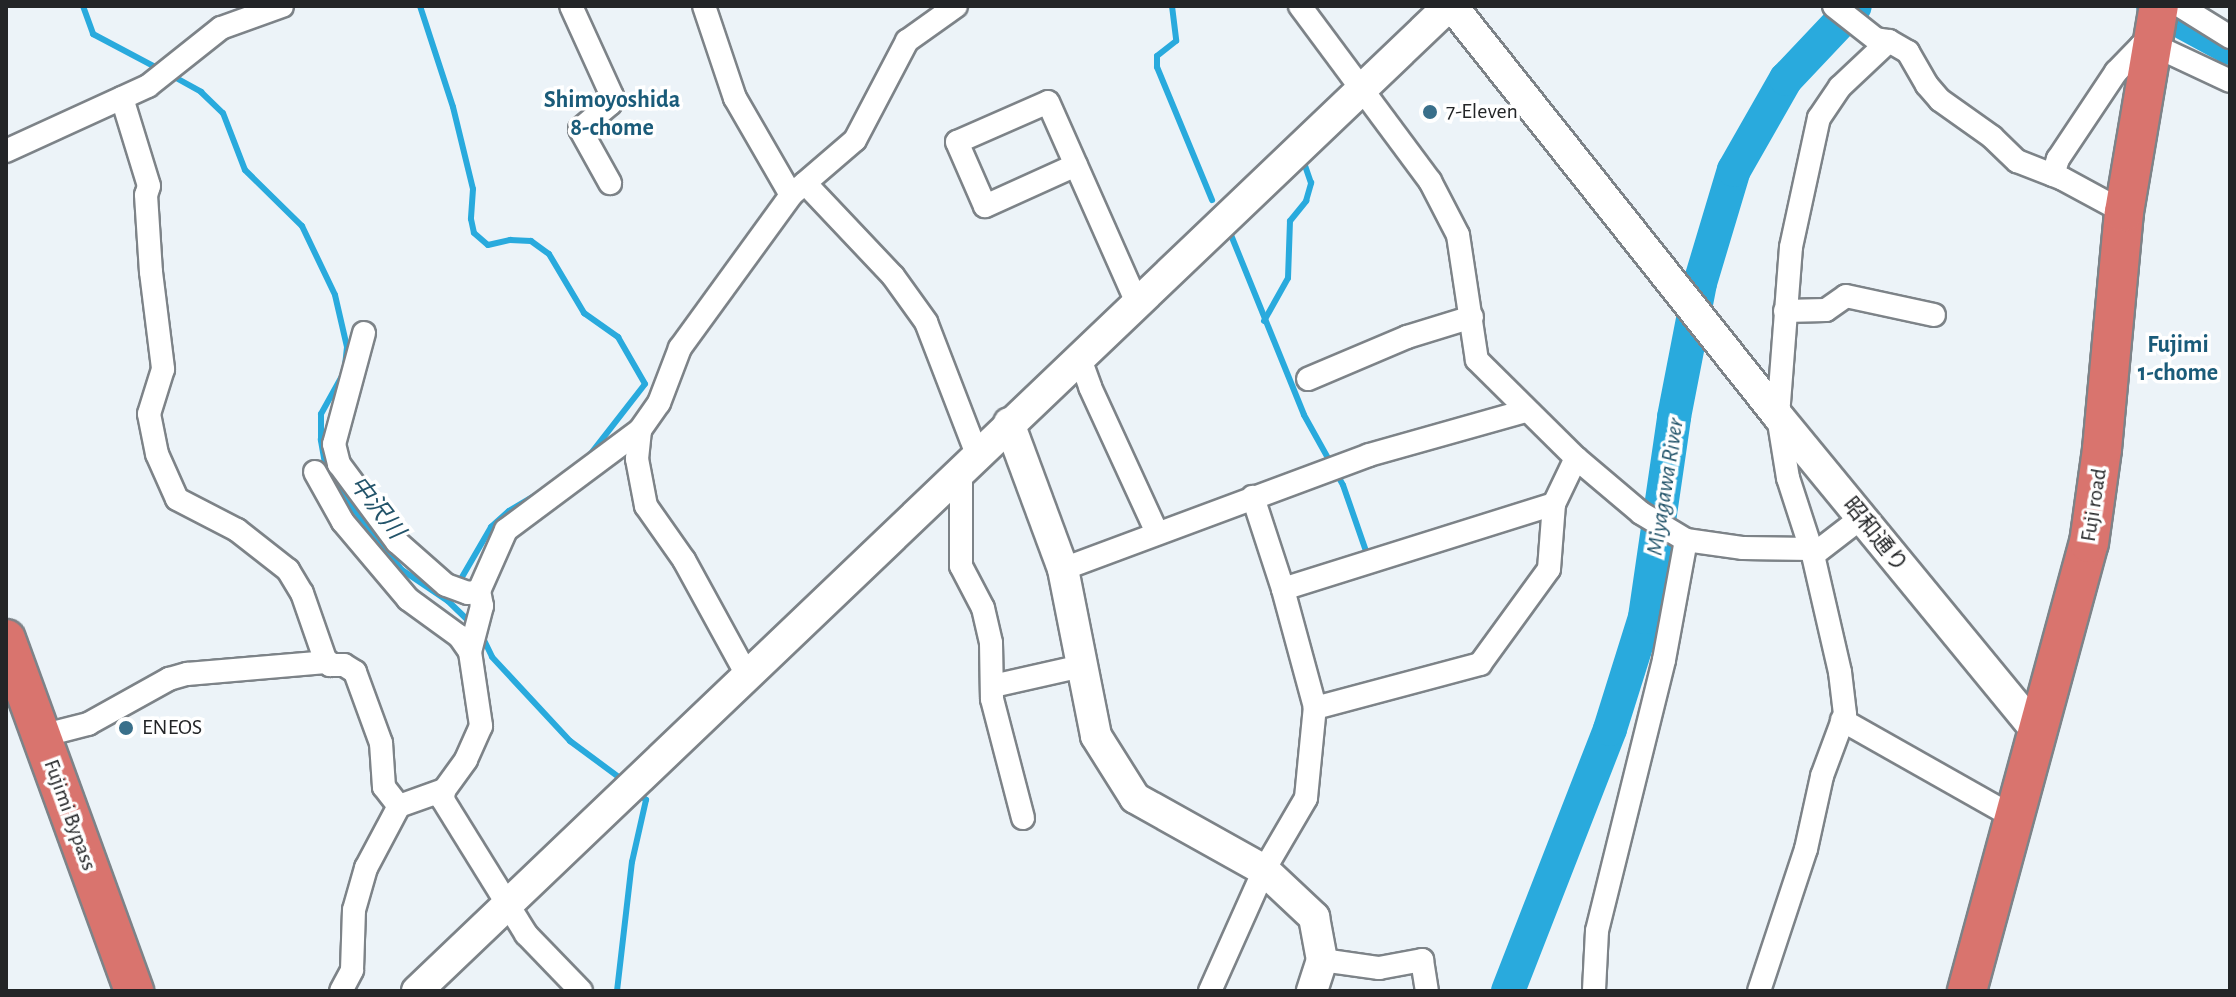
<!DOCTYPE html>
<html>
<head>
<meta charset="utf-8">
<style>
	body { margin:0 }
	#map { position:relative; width:2236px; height:997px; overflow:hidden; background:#ecf3f8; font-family:"Alegreya Sans","Noto Sans JP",sans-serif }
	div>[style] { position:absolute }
	.stream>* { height:6px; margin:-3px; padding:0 3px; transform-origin:3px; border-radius:3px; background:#29aadd }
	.river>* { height:34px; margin:-17px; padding:0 17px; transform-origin:17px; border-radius:17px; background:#29aadd }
	.roads { filter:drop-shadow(2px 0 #7d8388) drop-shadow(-2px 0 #7d8388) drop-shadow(0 2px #7d8388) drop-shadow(0 -2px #7d8388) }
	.street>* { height:22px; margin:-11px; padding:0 11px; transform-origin:11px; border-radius:11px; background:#fff }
	.secondary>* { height:30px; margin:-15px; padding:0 15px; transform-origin:15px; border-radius:15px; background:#fff }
	.highway>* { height:38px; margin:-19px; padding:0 19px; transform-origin:19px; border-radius:19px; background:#d9746e }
	.dots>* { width:22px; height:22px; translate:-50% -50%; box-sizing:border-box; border:4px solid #fff; border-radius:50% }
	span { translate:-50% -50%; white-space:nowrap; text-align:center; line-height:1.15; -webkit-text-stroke:7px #fff; paint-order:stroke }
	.poi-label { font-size:22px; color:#232527 }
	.left { translate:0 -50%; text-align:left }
	.street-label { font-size:22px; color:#232527 }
	.neighbourhood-label { font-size:24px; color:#1a5b79; font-weight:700 }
	.water-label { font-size:24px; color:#23546a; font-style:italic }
	.frame { position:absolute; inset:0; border:8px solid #232527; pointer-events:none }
</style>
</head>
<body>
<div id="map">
	<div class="stream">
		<div style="left:83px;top:6px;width:30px;rotate:70deg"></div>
		<div style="left:93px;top:34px;width:75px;rotate:27.9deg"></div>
		<div style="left:420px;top:6px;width:106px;rotate:71.9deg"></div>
		<div style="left:453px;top:107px;width:84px;rotate:76.3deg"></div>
		<div style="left:473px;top:189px;width:30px;rotate:94deg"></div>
		<div style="left:471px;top:219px;width:14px;rotate:78deg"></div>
		<div style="left:474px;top:233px;width:18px;rotate:41deg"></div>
		<div style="left:488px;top:245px;width:23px;rotate:-13deg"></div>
		<div style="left:510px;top:240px;width:21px;rotate:3deg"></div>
		<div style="left:531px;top:241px;width:22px;rotate:36deg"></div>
		<div style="left:549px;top:254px;width:69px;rotate:59.3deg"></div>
		<div style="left:584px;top:313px;width:42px;rotate:35.2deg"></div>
		<div style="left:618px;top:337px;width:54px;rotate:60.1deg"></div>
		<div style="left:645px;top:384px;width:91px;rotate:127.9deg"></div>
		<div style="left:1172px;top:6px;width:35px;rotate:83deg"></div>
		<div style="left:1176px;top:41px;width:24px;rotate:142deg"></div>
		<div style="left:1157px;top:56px;width:11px;rotate:90deg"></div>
		<div style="left:1157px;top:67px;width:144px;rotate:67.5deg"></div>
		<div style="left:169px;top:74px;width:37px;rotate:29deg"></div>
		<div style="left:201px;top:92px;width:30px;rotate:44deg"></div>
		<div style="left:223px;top:113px;width:61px;rotate:68.9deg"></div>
		<div style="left:245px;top:170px;width:80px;rotate:44.5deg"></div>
		<div style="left:302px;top:226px;width:76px;rotate:64.4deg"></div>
		<div style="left:335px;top:295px;width:53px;rotate:77deg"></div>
		<div style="left:347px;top:347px;width:19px;rotate:96deg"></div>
		<div style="left:1231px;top:235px;width:194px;rotate:67.9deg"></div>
		<div style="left:1304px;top:415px;width:80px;rotate:60.9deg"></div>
		<div style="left:1343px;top:485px;width:73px;rotate:70.8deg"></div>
		<div style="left:1264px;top:321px;width:49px;rotate:-60.8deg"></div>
		<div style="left:1288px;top:278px;width:57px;rotate:-88deg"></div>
		<div style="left:1290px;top:221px;width:26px;rotate:-51deg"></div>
		<div style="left:1306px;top:201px;width:19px;rotate:-74deg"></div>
		<div style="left:1311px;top:183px;width:24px;rotate:-109deg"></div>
		<div style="left:327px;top:475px;width:36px;rotate:-100deg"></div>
		<div style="left:321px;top:440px;width:26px;rotate:-90deg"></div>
		<div style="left:321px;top:414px;width:43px;rotate:-61.1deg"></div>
		<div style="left:334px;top:484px;width:110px;rotate:51.7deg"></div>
		<div style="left:402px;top:570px;width:55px;rotate:34deg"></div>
		<div style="left:448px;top:601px;width:32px;rotate:44deg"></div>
		<div style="left:458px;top:584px;width:66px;rotate:-59.9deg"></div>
		<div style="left:491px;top:527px;width:24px;rotate:-42deg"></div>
		<div style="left:509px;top:511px;width:35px;rotate:-31deg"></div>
		<div style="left:481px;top:634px;width:25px;rotate:64deg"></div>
		<div style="left:492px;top:657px;width:115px;rotate:47.1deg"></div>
		<div style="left:570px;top:741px;width:67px;rotate:36.5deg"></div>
		<div style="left:617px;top:991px;width:130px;rotate:-83.4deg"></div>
		<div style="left:632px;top:862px;width:64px;rotate:-77.3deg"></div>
		<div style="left:646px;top:800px;width:9px;rotate:-139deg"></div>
	</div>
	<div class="river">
		<div style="left:2153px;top:6px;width:88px;rotate:28.6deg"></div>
		<div style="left:1508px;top:991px;width:281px;rotate:-68.7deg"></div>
		<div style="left:1610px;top:729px;width:117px;rotate:-72.6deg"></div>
		<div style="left:1645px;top:617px;width:202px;rotate:-81.7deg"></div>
		<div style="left:1674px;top:417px;width:136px;rotate:-79deg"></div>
		<div style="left:1700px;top:283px;width:118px;rotate:-73.3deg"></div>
		<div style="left:1734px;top:170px;width:105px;rotate:-60.3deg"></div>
		<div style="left:1786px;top:79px;width:100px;rotate:-46.6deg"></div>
	</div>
	<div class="roads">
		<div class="street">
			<div style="left:571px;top:6px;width:99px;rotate:65.5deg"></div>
			<div style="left:612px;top:96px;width:8px;rotate:104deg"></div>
			<div style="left:610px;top:104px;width:39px;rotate:140deg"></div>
			<div style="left:580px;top:129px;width:62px;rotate:60.9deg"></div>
			<div style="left:704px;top:6px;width:97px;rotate:71.4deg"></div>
			<div style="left:735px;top:98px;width:112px;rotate:60deg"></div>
			<div style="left:1300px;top:6px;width:218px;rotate:53.4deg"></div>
			<div style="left:1430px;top:181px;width:61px;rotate:62.6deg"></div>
			<div style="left:1458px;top:235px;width:126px;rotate:81.4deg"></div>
			<div style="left:1477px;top:360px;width:139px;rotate:44.7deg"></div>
			<div style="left:1576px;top:458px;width:85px;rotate:40.2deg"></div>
			<div style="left:1641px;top:513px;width:52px;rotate:31deg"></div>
			<div style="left:1686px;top:540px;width:122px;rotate:100.4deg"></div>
			<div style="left:1664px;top:660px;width:279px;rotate:103.9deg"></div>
			<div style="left:1597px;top:931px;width:60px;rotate:92.9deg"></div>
			<div style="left:1834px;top:6px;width:53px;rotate:38.2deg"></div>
			<div style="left:1876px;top:39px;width:13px;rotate:9deg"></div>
			<div style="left:1889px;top:41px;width:22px;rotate:30deg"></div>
			<div style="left:1908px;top:52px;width:38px;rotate:60deg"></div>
			<div style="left:1927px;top:85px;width:20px;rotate:49deg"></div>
			<div style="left:1940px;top:100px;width:64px;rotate:35.4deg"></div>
			<div style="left:1992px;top:137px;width:35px;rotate:44deg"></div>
			<div style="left:2017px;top:161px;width:49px;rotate:21.4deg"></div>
			<div style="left:2063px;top:179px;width:69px;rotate:28.4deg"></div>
			<div style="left:2180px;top:6px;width:59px;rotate:31.8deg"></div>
			<div style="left:122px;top:98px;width:92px;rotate:72.9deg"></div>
			<div style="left:149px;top:186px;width:9px;rotate:108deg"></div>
			<div style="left:146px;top:195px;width:77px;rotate:86.3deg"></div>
			<div style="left:151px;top:272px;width:98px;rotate:82.9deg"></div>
			<div style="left:163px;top:369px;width:47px;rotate:107.3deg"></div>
			<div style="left:149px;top:414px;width:41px;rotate:78.7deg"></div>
			<div style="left:157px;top:454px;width:49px;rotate:66deg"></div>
			<div style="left:177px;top:499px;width:68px;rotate:27.3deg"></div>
			<div style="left:237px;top:530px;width:65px;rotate:38.1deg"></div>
			<div style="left:288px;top:570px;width:27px;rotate:59deg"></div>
			<div style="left:302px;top:593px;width:70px;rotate:70.8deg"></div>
			<div style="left:325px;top:659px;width:8px;rotate:50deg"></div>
			<div style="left:330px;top:665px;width:14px"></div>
			<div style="left:344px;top:665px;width:13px;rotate:32deg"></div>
			<div style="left:355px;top:672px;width:76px;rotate:69.9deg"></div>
			<div style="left:381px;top:743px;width:44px;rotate:86.1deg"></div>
			<div style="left:384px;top:787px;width:24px;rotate:52deg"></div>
			<div style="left:6px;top:151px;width:156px;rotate:-24.6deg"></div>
			<div style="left:148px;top:86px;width:93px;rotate:-38.5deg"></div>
			<div style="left:221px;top:28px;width:65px;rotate:-19.8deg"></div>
			<div style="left:1076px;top:165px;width:100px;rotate:155.7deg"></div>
			<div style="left:985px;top:206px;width:70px;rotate:-113.6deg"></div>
			<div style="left:957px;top:142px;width:99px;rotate:-23.7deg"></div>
			<div style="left:1048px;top:102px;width:218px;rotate:66.1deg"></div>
			<div style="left:2053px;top:175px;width:17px;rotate:-73deg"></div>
			<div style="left:2058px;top:159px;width:105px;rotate:-56.3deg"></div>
			<div style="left:2116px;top:72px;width:36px;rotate:-46deg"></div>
			<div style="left:2141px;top:46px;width:9px;rotate:-21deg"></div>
			<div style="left:2149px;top:43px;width:89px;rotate:25.1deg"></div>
			<div style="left:805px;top:183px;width:128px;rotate:46.6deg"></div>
			<div style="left:893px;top:276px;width:57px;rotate:54.3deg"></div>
			<div style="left:926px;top:322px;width:142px;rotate:68.9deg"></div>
			<div style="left:1785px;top:311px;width:41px;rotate:-1.4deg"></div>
			<div style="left:1826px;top:310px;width:24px;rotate:-35deg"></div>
			<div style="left:1846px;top:296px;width:90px;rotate:12.2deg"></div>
			<div style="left:364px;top:333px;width:115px;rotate:105.1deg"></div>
			<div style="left:334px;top:444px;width:21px;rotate:76deg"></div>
			<div style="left:339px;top:464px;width:97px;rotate:53.4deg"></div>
			<div style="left:397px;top:542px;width:65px;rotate:41.3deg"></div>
			<div style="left:446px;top:585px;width:23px;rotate:20deg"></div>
			<div style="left:468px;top:593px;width:11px;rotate:-10deg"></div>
			<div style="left:1079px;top:356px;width:33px;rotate:70deg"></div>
			<div style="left:1090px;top:387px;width:161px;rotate:65.3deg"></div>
			<div style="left:1308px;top:379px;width:108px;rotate:-23deg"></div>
			<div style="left:1407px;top:337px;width:68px;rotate:-17.1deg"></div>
			<div style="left:961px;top:470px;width:96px;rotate:90deg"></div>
			<div style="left:961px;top:566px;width:47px;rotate:62.4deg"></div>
			<div style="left:983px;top:608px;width:36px;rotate:77deg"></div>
			<div style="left:991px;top:643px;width:56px;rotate:89deg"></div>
			<div style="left:992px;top:699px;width:123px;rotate:75.4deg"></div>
			<div style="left:315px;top:472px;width:57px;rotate:60.8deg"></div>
			<div style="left:343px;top:522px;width:101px;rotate:49.8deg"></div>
			<div style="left:408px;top:599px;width:63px;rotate:36deg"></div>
			<div style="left:459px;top:636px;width:19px;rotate:55deg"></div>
			<div style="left:470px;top:652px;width:75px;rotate:81.5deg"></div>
			<div style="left:481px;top:726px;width:37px;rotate:114deg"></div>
			<div style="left:466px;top:760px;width:37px;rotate:126deg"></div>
			<div style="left:444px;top:790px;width:10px;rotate:96deg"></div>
			<div style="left:443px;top:800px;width:158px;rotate:58.2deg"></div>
			<div style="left:526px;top:934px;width:79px;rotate:46deg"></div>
			<div style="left:1686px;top:540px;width:58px;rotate:8deg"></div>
			<div style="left:1743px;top:548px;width:68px;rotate:0.8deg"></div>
			<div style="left:1813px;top:555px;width:81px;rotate:-108deg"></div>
			<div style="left:1788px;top:478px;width:63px;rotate:-99.2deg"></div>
			<div style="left:1778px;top:416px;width:169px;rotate:-85.6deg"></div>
			<div style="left:1791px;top:247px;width:132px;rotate:-77.8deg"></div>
			<div style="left:1819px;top:118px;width:37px;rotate:-56deg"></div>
			<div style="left:1840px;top:87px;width:67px;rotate:-43.2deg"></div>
			<div style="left:1063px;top:569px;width:327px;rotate:-20.4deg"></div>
			<div style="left:1369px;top:455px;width:163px;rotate:-15.7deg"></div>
			<div style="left:1283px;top:589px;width:284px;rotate:-17.4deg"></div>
			<div style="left:470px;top:652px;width:48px;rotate:-75.4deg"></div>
			<div style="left:482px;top:606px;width:15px;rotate:-101deg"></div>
			<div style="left:479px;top:591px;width:67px;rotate:-66.1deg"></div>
			<div style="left:506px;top:530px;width:167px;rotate:-36.7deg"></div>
			<div style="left:747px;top:675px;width:131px;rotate:-118.7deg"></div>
			<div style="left:684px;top:560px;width:66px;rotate:-125.1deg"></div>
			<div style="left:646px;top:506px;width:48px;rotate:-100.8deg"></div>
			<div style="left:637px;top:459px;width:29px;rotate:-84deg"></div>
			<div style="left:640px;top:430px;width:33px;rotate:-55deg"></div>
			<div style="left:659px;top:403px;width:59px;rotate:-69.1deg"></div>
			<div style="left:680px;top:348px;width:189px;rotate:-54deg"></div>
			<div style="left:791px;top:195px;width:84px;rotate:-40.7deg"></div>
			<div style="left:855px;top:140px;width:112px;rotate:-62.3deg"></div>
			<div style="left:907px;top:41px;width:60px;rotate:-35.5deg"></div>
			<div style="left:993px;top:686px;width:91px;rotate:-12.7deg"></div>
			<div style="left:1315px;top:708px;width:171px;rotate:-14.9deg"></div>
			<div style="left:1480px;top:664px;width:117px;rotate:-54deg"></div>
			<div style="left:1549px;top:569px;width:65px;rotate:-85.6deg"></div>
			<div style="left:1554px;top:504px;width:51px;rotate:-64.4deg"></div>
			<div style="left:1842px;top:720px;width:195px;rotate:29.5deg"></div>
			<div style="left:41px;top:736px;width:49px;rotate:-14.3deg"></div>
			<div style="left:88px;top:724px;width:93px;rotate:-29.1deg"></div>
			<div style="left:169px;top:679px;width:19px;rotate:-16deg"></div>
			<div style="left:187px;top:674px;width:142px;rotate:-4.9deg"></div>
			<div style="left:1322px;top:960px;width:58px;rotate:8deg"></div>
			<div style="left:1379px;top:968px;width:44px;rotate:-10.5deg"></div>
			<div style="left:1422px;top:960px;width:31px;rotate:81deg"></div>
			<div style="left:341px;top:991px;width:24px;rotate:-62deg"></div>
			<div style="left:352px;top:970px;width:60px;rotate:-88.1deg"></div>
			<div style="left:354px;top:910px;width:44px;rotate:-74.1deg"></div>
			<div style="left:366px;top:868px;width:70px;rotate:-62deg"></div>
			<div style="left:399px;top:806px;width:48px;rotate:-19.6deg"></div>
			<div style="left:1210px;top:991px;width:133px;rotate:-65.9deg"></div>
			<div style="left:1264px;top:870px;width:83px;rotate:-59.7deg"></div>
			<div style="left:1306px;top:798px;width:91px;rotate:-84.4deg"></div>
			<div style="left:1315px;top:707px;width:122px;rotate:-105.2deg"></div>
			<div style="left:1283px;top:589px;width:97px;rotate:-108.1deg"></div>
			<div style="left:1759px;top:991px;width:150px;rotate:-71.7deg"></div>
			<div style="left:1806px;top:849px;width:75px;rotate:-77.6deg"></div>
			<div style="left:1822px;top:776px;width:66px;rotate:-69.6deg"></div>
			<div style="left:1845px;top:714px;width:42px;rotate:-96.8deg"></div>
			<div style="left:1840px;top:672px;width:120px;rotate:-103deg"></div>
			<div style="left:1813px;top:555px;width:61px;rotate:-37.6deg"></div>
		</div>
		<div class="secondary">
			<div style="left:1452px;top:6px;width:524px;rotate:51.51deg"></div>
			<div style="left:1778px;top:416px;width:408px;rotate:50.6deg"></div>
			<div style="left:1009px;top:423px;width:156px;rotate:69.7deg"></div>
			<div style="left:1063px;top:569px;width:170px;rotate:78.8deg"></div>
			<div style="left:1096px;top:736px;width:73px;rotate:57.8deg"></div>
			<div style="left:1135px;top:798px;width:148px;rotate:29.2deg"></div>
			<div style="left:1264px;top:870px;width:69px;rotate:43.2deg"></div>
			<div style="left:1314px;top:917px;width:44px;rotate:79.5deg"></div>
			<div style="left:1322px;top:960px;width:33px;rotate:108deg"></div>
			<div style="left:417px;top:991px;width:1427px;rotate:-43.67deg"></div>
		</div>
		<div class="highway">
			<div style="left:6px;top:639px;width:375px;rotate:70deg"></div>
			<div style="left:1967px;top:991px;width:464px;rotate:-74.8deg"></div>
			<div style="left:2089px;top:543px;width:95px;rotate:-82.1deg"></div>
			<div style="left:2102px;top:449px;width:238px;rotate:-84.7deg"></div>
			<div style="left:2124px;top:212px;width:209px;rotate:-80.4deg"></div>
		</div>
	</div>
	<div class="dots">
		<div style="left:1430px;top:112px;background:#396f8a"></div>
		<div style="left:126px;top:728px;background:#396f8a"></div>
	</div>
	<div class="poi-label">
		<span class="left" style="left:1446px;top:112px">7-Eleven</span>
		<span class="left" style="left:142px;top:728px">ENEOS</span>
	</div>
	<div class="street-label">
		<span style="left:2094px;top:505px;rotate:-81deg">Fuji road</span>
		<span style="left:1875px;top:535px;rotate:51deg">昭和通り</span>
		<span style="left:70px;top:815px;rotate:70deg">Fujimi Bypass</span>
	</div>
	<div class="neighbourhood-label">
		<span style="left:612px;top:115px">Shimoyoshida<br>8-chome</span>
		<span style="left:2178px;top:360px">Fujimi<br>1-chome</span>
	</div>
	<div class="water-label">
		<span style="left:1666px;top:487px;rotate:-81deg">Miyagawa River</span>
		<span style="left:376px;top:508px;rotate:52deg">中沢川</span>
	</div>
	<div class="frame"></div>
</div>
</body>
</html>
